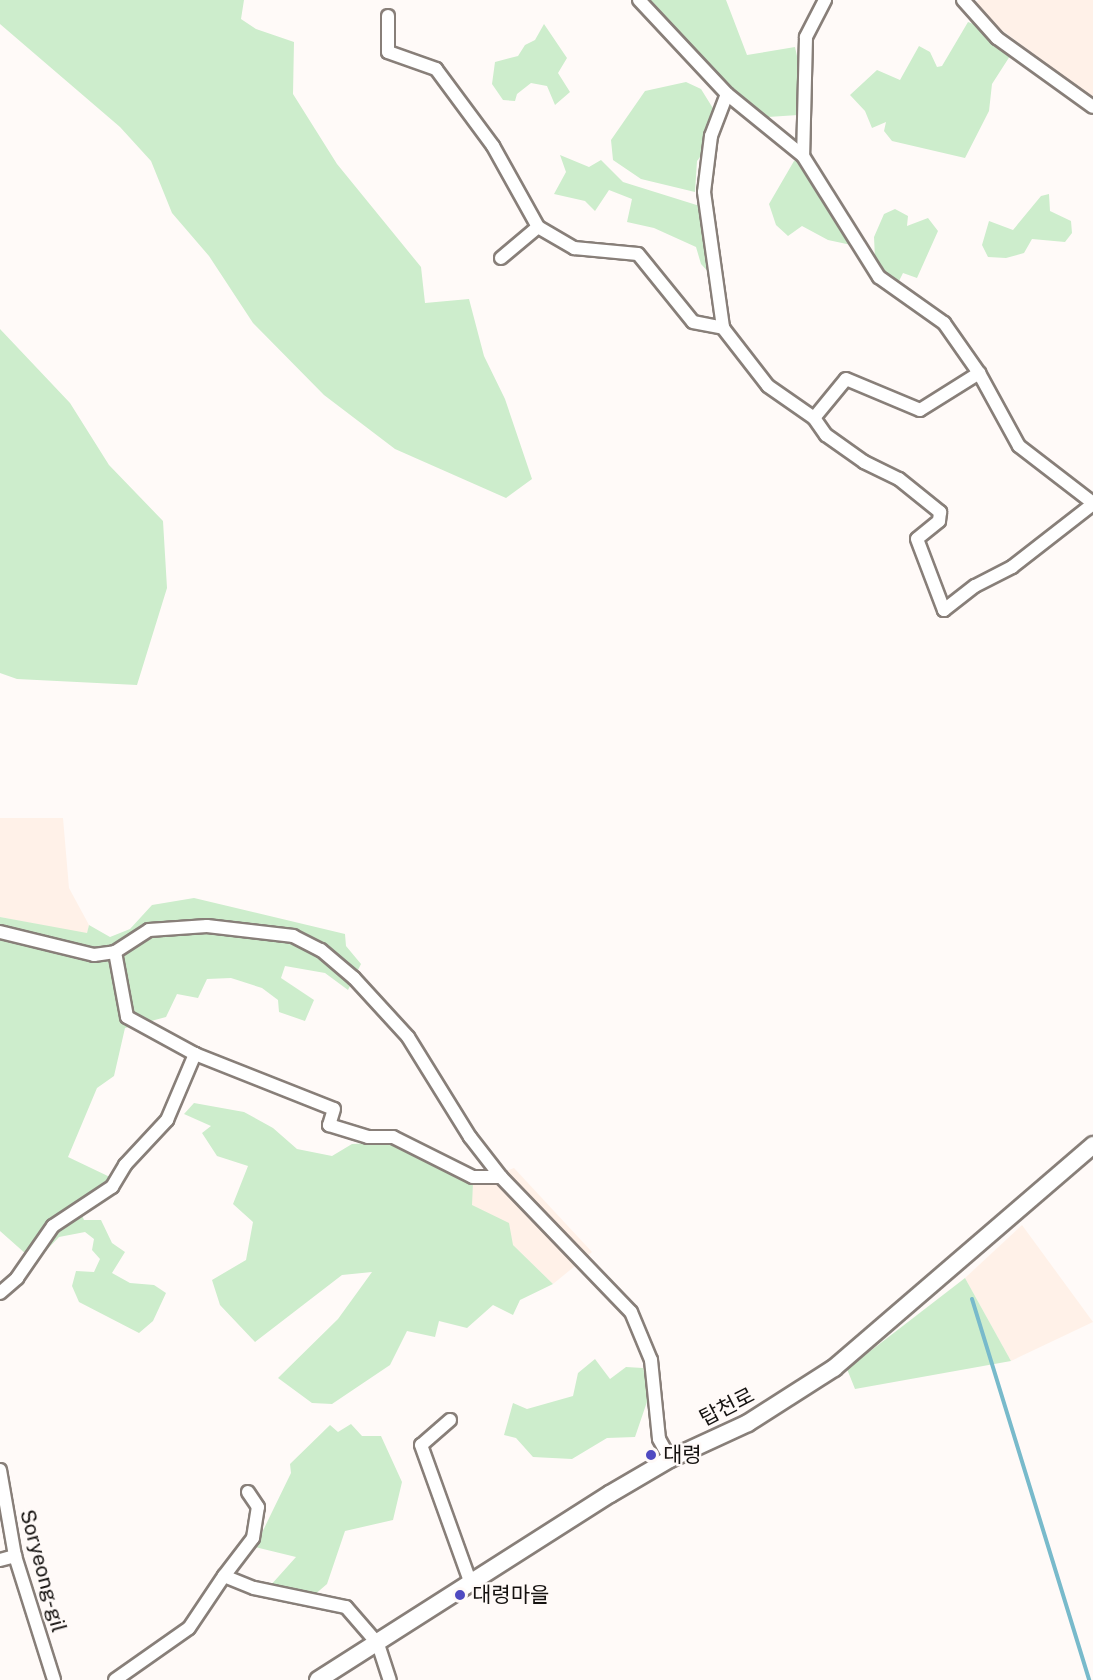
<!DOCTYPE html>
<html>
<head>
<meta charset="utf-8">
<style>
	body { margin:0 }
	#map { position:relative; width:1093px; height:1680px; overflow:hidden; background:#fffaf8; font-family:"Public Sans","Noto Sans KR",sans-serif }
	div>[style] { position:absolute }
	.built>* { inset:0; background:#fff1e8 }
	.green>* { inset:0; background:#cdedcc }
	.stream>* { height:4px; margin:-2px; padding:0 2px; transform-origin:2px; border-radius:2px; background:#78bacb }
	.roads { filter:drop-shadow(2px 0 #887f79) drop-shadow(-2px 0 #887f79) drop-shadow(0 2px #887f79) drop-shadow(0 -2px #887f79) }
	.minor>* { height:12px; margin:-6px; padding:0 6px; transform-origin:6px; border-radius:6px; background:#fff }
	.secondary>* { height:16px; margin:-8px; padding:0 8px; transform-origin:8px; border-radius:8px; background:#fff }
	.dots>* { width:16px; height:16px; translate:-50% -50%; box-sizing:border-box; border:3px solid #fffaf8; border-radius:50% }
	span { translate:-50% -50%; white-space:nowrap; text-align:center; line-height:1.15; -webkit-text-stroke:4.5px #fffaf8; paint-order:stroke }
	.street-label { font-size:21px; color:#151210 }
	.poi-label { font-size:21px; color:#151210 }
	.left { translate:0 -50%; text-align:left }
</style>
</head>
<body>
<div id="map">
	<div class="built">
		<div style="clip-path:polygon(979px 0,1093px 0,1093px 98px,999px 28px,973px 3px)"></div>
		<div style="clip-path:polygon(0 818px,63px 818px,69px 888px,89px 925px,87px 934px,0 917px)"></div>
		<div style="clip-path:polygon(514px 1168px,592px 1252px,553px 1284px,471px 1205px,473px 1183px)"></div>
		<div style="clip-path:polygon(1022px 1225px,1093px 1322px,1011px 1361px,965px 1278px)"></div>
	</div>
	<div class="green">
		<div style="clip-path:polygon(0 0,244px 0,241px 19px,256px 29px,294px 42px,293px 94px,337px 164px,421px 267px,425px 303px,469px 299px,484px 356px,505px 399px,532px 479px,506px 498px,395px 449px,324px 395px,253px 323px,209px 256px,172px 213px,151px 161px,120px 127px,0 24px)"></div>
		<div style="clip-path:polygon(644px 0,726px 0,747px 55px,795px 47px,801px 74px,798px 115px,768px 117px,752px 105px,708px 69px)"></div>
		<div style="clip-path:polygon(968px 22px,979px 26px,1010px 56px,992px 84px,989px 111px,965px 158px,892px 141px,884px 131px,886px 122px,872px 128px,865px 111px,850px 95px,877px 70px,900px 80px,919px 46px,930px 52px,937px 67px,942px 66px)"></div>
		<div style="clip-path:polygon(544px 24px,567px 58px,558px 73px,570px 92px,555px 105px,547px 86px,531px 83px,517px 94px,515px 101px,503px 100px,492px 84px,495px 62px,518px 56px,525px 45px,535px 40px)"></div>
		<div style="clip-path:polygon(686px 82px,701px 89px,714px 110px,717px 135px,697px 161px,695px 192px,641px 179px,613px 160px,611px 140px,645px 91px)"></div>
		<div style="clip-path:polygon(560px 155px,589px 167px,601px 160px,623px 182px,703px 207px,713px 277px,701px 264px,696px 247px,654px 228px,627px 222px,632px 199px,609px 190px,595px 211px,585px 201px,554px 194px,566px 172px)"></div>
		<div style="clip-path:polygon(810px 155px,870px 249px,828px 240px,802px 226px,788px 236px,776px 225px,769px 204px,794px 161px)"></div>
		<div style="clip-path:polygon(1049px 194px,1050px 211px,1071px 221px,1072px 233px,1065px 242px,1032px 239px,1024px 253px,1006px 258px,988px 257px,982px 245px,989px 221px,1013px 230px,1041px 196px)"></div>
		<div style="clip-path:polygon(895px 209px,908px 216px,907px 226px,928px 218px,938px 231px,917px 278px,903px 273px,898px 283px,883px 275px,875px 259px,874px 237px,884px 214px)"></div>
		<div style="clip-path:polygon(0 329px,70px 403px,109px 465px,163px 521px,167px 588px,137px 685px,17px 679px,0 673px)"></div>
		<div style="clip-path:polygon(194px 898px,345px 934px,346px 946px,361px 964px,348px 990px,325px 973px,285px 966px,281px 978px,314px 1000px,305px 1021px,279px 1012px,278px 1000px,262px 988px,231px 978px,207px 979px,198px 998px,177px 994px,166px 1017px,125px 1028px,114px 1076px,97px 1088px,68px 1157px,112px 1178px,77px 1204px,84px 1220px,101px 1220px,112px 1243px,125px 1252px,112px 1273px,130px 1283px,154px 1285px,166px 1293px,153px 1321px,139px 1333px,79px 1302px,72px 1286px,76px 1271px,94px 1272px,100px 1259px,92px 1250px,94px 1239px,85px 1232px,59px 1237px,35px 1262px,0 1231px,0 917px,87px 933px,89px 925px,110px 937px,130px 929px,152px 905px)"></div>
		<div style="clip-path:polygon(194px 1103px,244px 1112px,273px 1128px,297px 1149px,332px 1156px,352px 1144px,393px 1142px,473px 1183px,472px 1205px,509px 1223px,513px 1245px,553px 1284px,520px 1300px,513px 1315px,493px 1305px,467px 1328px,439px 1321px,435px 1337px,407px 1331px,390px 1365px,332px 1404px,312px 1403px,278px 1378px,338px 1319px,372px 1272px,342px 1275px,255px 1342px,220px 1305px,212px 1280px,246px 1260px,253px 1222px,233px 1204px,248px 1166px,217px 1156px,202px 1133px,211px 1126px,184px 1114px)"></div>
		<div style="clip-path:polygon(965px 1278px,1011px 1361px,855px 1389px,847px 1369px)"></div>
		<div style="clip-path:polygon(595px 1359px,610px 1379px,626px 1367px,643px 1368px,650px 1393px,635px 1437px,607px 1438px,572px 1459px,533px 1457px,516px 1438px,504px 1435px,513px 1403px,527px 1409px,573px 1396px,578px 1373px)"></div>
		<div style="clip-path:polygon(351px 1424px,362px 1436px,381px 1436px,402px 1482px,393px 1520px,345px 1531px,327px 1584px,313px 1596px,270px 1586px,296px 1557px,255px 1547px,291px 1473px,290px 1464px,330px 1425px,338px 1432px)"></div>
	</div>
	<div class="stream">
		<div style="left:972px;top:1299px;width:399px;rotate:72.9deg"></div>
	</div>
	<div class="roads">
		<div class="minor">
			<div style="left:639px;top:0;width:129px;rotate:46.9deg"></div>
			<div style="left:727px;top:94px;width:98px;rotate:39.2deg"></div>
			<div style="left:825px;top:0;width:42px;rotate:117.2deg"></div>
			<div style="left:806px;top:37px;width:119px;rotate:91.4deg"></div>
			<div style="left:803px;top:156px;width:143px;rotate:57.9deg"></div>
			<div style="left:879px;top:277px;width:80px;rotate:35.3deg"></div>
			<div style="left:944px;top:323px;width:61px;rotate:55deg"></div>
			<div style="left:979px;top:373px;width:83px;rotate:61.3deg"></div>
			<div style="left:1019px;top:446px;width:93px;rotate:37.6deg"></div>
			<div style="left:963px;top:0;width:51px;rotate:48.2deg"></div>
			<div style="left:997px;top:38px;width:118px;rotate:35.7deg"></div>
			<div style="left:388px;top:16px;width:36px;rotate:90deg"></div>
			<div style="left:388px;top:52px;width:51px;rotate:19.5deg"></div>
			<div style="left:436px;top:69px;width:96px;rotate:53.5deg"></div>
			<div style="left:493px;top:146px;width:93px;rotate:60.9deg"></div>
			<div style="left:538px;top:227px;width:42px;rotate:30.3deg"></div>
			<div style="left:574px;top:248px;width:64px;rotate:5.4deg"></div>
			<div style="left:638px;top:254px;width:87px;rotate:51deg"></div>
			<div style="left:693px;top:322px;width:31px;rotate:11deg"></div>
			<div style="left:727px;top:94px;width:45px;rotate:110.9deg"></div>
			<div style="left:711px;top:136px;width:56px;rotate:97.1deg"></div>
			<div style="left:704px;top:192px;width:137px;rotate:82deg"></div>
			<div style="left:723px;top:328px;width:73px;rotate:52.2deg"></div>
			<div style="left:768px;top:386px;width:56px;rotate:34.8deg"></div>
			<div style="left:814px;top:418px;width:50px;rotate:-50.6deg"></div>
			<div style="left:846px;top:379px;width:80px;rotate:22.7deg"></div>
			<div style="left:920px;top:410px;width:70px;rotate:-32.1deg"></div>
			<div style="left:501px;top:258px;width:48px;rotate:-40deg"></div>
			<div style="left:814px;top:418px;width:21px;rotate:55deg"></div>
			<div style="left:826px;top:435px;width:47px;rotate:35.4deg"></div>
			<div style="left:864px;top:462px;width:39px;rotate:26deg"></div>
			<div style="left:899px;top:479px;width:53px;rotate:38.8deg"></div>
			<div style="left:940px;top:512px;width:9px;rotate:96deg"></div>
			<div style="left:939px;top:521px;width:28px;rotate:141deg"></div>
			<div style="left:917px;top:539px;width:76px;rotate:69.2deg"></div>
			<div style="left:944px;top:610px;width:39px;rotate:-38deg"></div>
			<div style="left:975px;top:586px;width:42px;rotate:-27.2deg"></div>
			<div style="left:1012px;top:567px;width:103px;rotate:-37.9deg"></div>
			<div style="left:0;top:932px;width:97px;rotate:13.7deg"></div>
			<div style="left:94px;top:955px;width:21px;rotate:-8deg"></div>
			<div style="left:115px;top:952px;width:40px;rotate:-32.9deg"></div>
			<div style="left:149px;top:930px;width:58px;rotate:-3.9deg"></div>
			<div style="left:207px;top:926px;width:87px;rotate:6.6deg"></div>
			<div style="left:293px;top:936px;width:31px;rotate:27deg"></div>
			<div style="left:321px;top:950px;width:43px;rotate:40.3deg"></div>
			<div style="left:354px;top:978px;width:80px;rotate:47.5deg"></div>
			<div style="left:408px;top:1037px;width:118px;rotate:58.2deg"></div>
			<div style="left:470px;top:1137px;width:51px;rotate:52.2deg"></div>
			<div style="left:501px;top:1177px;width:187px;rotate:46.1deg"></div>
			<div style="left:631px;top:1312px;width:52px;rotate:67.4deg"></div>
			<div style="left:651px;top:1360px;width:79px;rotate:84.2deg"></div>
			<div style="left:659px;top:1439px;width:23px;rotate:61deg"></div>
			<div style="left:115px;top:952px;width:66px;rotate:79.5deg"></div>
			<div style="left:127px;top:1017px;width:77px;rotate:28.6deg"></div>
			<div style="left:0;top:1293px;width:23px;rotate:-41deg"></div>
			<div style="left:17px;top:1278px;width:63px;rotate:-55.3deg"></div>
			<div style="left:53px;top:1226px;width:71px;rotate:-33.5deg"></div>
			<div style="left:112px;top:1187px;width:26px;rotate:-59deg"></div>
			<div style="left:125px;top:1165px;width:62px;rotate:-47deg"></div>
			<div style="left:167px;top:1120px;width:72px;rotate:-67deg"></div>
			<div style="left:195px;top:1054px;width:149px;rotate:21.6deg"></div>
			<div style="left:334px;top:1109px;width:17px;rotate:107deg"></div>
			<div style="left:329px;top:1125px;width:41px;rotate:17.1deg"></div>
			<div style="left:368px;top:1137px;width:25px"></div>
			<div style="left:393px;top:1137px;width:89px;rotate:26.6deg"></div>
			<div style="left:473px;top:1177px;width:28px"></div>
			<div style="left:450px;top:1420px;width:38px;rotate:139deg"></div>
			<div style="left:421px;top:1445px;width:145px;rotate:70.2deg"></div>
			<div style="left:0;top:1470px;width:87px;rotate:80.1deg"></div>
			<div style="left:15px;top:1556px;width:130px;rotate:72.5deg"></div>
			<div style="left:0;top:1560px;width:16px;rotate:-15deg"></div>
			<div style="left:224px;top:1576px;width:48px;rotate:-52.7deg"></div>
			<div style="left:253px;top:1538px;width:31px;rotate:-81deg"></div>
			<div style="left:258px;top:1507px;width:18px;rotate:-124deg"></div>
			<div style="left:115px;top:1680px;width:90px;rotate:-35.1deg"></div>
			<div style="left:189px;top:1628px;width:63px;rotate:-56.1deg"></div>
			<div style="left:224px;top:1576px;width:32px;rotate:22deg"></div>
			<div style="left:254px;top:1588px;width:94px;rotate:11.7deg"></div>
			<div style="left:346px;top:1607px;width:49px;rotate:49.1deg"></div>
			<div style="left:378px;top:1644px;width:38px;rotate:72deg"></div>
		</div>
		<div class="secondary">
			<div style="left:318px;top:1680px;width:346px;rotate:-32.5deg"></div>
			<div style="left:610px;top:1494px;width:69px;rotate:-30.3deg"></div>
			<div style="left:670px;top:1459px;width:86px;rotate:-24.8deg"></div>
			<div style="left:748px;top:1423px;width:102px;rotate:-32.6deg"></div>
			<div style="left:834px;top:1368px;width:342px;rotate:-40.7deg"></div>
		</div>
	</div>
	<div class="dots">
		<div style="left:651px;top:1455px;background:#4f4ac1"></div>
		<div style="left:460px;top:1595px;background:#4f4ac1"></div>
	</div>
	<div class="street-label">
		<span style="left:727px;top:1407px;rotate:-27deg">탑천로</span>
		<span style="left:43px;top:1571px;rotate:75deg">Soryeong-gil</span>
	</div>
	<div class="poi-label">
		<span class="left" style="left:663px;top:1455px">대령</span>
		<span class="left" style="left:472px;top:1595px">대령마을</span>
	</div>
</div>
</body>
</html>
